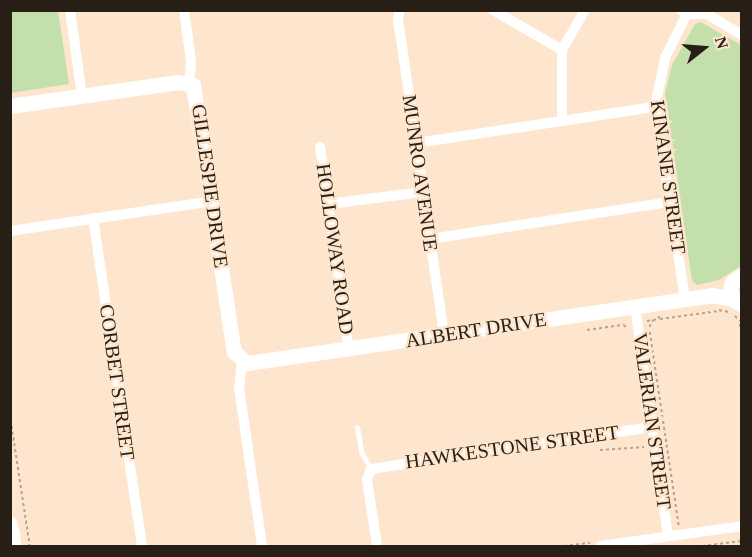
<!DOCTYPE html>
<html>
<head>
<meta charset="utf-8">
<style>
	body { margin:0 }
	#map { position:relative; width:752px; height:557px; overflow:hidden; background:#fde6cd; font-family:"Times New Roman",serif }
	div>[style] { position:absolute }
	.green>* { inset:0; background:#c3e0ac }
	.path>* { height:1.5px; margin-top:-0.75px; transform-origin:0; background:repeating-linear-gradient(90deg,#b6a390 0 3px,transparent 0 6px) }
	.lane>* { height:5px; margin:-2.5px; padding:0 2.5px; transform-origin:2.5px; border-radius:2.5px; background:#fff }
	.street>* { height:10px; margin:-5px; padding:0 5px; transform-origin:5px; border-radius:5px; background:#fff }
	.secondary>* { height:15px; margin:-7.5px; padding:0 7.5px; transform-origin:7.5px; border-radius:7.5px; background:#fff }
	span { translate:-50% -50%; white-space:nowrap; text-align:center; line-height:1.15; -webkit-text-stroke:5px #fde6cd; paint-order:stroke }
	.street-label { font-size:20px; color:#271e15 }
	.frame { position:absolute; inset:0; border:12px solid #271e15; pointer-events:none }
	.north { position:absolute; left:674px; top:18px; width:60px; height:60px; -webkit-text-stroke:4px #fde6cd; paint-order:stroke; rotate:73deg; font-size:16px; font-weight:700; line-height:24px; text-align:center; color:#271e15 }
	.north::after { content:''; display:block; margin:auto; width:21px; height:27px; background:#271e15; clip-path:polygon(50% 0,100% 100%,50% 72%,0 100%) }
</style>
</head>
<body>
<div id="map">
	<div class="green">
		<div style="clip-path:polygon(11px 10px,58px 11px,69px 84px,11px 93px)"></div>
		<div style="clip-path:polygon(701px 22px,741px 45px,742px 265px,719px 280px,697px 285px,692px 281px,665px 93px,672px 65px,695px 24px)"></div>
	</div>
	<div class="path">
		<div style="left:719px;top:310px;width:10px;rotate:11deg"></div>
		<div style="left:735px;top:316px;width:9px;rotate:41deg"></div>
		<div style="left:660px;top:319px;width:59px;rotate:-7.9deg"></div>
		<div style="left:647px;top:321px;width:12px;rotate:-9deg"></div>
		<div style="left:659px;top:319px;width:3px;rotate:-108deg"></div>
		<div style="left:740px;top:324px;width:8px;rotate:76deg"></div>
		<div style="left:624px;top:325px;width:6px;rotate:51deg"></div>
		<div style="left:649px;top:327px;width:8px;rotate:-60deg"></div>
		<div style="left:587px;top:330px;width:37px;rotate:-8deg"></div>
		<div style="left:650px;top:332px;width:196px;rotate:81.5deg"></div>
		<div style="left:10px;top:414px;width:134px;rotate:81.4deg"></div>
		<div style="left:600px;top:450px;width:44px;rotate:-3.9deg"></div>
		<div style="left:564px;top:546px;width:26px;rotate:-7deg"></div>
		<div style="left:702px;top:546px;width:40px;rotate:-7.1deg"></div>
	</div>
	<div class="lane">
		<div style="left:357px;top:427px;width:27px;rotate:80deg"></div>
		<div style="left:362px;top:454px;width:17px;rotate:59deg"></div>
	</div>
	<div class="street">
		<div style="left:70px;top:10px;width:87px;rotate:82.1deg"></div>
		<div style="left:184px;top:10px;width:52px;rotate:82.3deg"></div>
		<div style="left:191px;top:62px;width:21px;rotate:95deg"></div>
		<div style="left:400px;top:10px;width:9px;rotate:103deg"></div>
		<div style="left:398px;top:19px;width:319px;rotate:81.7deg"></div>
		<div style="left:493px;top:10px;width:80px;rotate:30.1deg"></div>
		<div style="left:681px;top:10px;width:7px;rotate:34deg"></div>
		<div style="left:687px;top:14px;width:49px;rotate:116.6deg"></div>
		<div style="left:665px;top:58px;width:50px;rotate:101.5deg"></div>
		<div style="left:655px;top:107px;width:194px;rotate:81.1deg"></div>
		<div style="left:687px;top:14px;width:20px"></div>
		<div style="left:707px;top:14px;width:41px;rotate:31deg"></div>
		<div style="left:562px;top:121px;width:71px;rotate:-90deg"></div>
		<div style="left:562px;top:50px;width:46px;rotate:-60.1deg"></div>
		<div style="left:416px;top:143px;width:242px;rotate:-8.6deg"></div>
		<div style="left:320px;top:147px;width:205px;rotate:81.9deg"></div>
		<div style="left:328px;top:204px;width:96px;rotate:-7.2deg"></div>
		<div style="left:93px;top:218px;width:332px;rotate:81.5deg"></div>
		<div style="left:10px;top:231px;width:204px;rotate:-8.4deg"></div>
		<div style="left:430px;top:239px;width:243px;rotate:-8.8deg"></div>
		<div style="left:635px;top:307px;width:231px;rotate:81.8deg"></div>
		<div style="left:242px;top:361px;width:27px;rotate:96deg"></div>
		<div style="left:239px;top:388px;width:160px;rotate:81.7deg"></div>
		<div style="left:377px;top:546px;width:67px;rotate:-98.6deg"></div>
		<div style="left:367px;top:480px;width:12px;rotate:-70deg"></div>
		<div style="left:371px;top:469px;width:284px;rotate:-8.5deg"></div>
		<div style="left:600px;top:546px;width:143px;rotate:-8deg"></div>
	</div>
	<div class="secondary">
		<div style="left:10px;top:106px;width:170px;rotate:-8.1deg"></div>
		<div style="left:178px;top:82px;width:15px;rotate:11deg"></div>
		<div style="left:193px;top:85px;width:270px;rotate:81.3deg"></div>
		<div style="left:234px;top:352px;width:17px;rotate:40deg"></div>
		<div style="left:247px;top:363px;width:469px;rotate:-8.3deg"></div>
		<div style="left:711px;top:295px;width:22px;rotate:10deg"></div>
		<div style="left:742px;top:275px;width:12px;rotate:145deg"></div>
		<div style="left:732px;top:282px;width:9px;rotate:103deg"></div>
		<div style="left:730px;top:291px;width:9px;rotate:69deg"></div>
		<div style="left:733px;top:299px;width:11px;rotate:34deg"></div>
		<div style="left:10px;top:524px;width:22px;rotate:80deg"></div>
	</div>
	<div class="street-label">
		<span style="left:420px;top:173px;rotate:82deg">MUNRO AVENUE</span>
		<span style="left:668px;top:177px;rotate:82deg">KINANE STREET</span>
		<span style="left:210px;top:186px;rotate:82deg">GILLESPIE DRIVE</span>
		<span style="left:335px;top:249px;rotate:82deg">HOLLOWAY ROAD</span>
		<span style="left:476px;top:330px;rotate:-9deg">ALBERT DRIVE</span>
		<span style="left:117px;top:382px;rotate:82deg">CORBET STREET</span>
		<span style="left:652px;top:421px;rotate:82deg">VALERIAN STREET</span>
		<span style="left:512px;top:447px;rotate:-8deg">HAWKESTONE STREET</span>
	</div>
	<div class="frame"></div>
	<div class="north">N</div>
</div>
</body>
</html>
